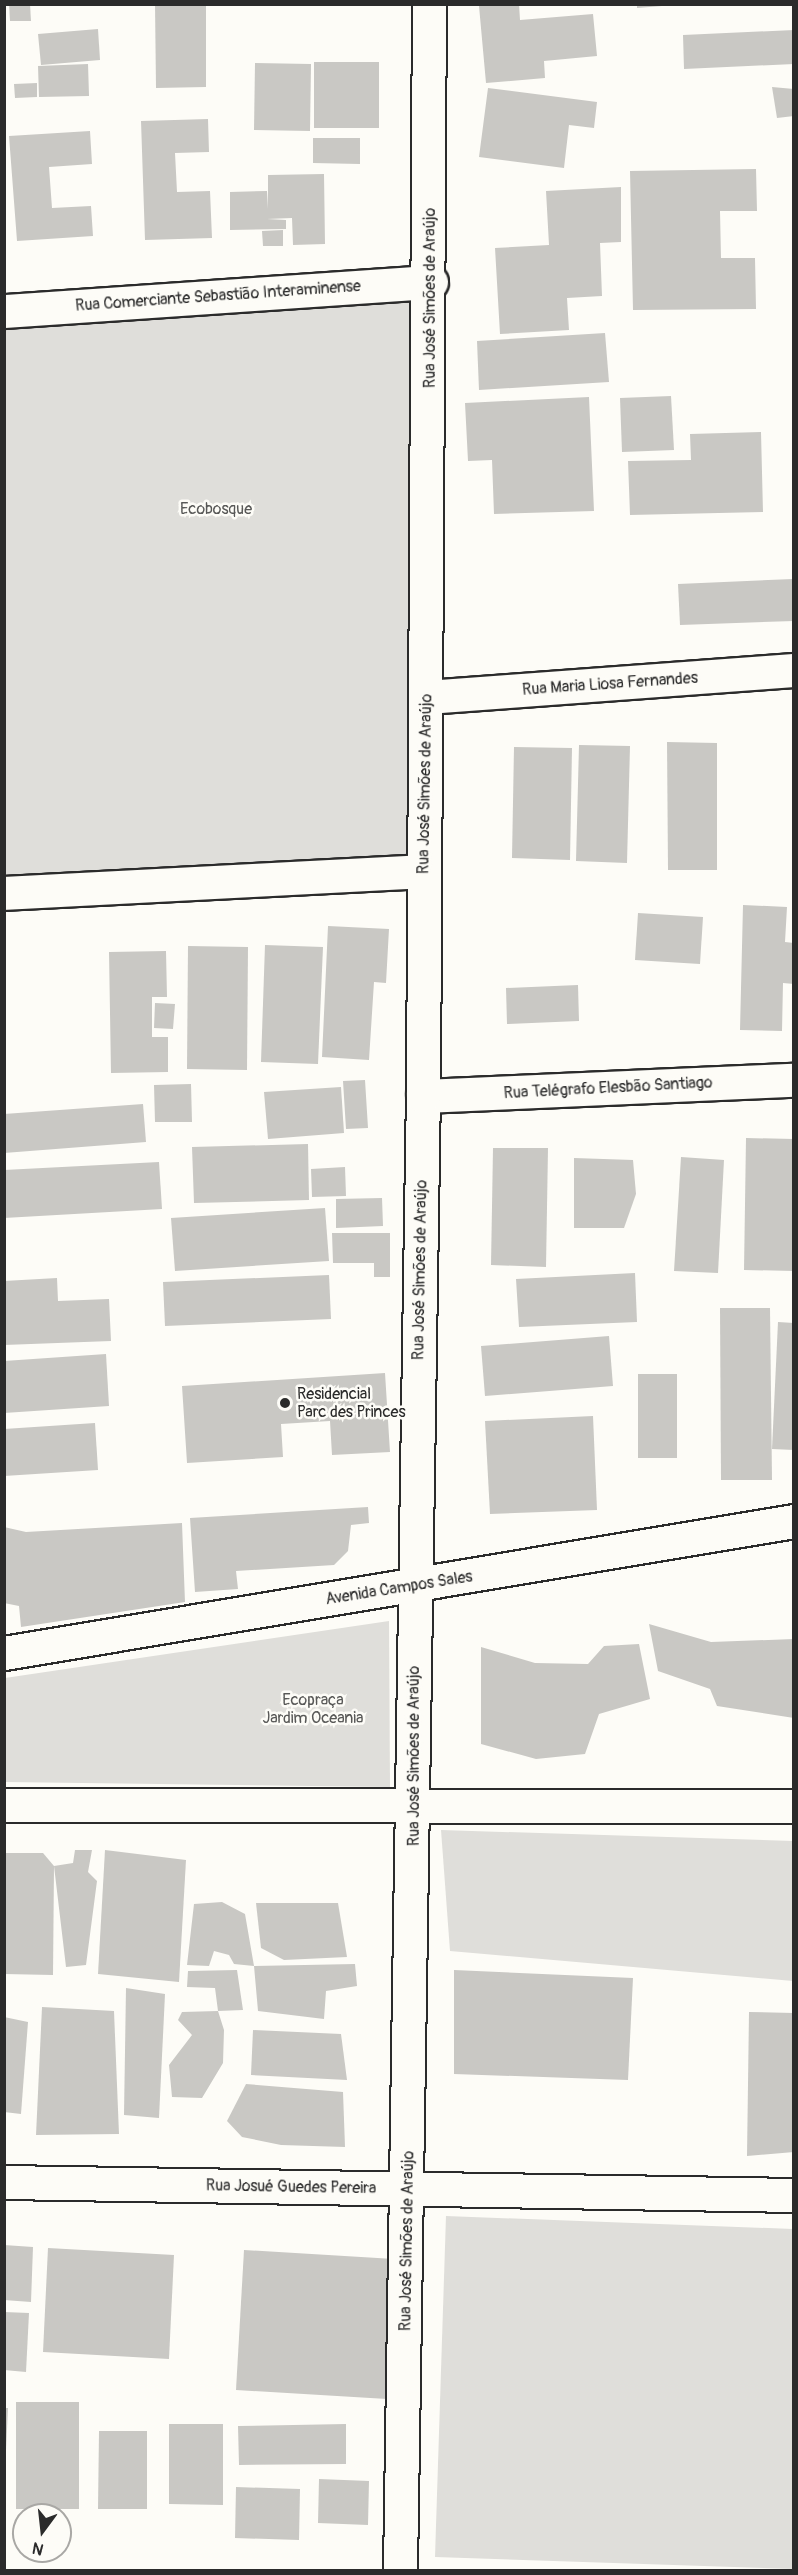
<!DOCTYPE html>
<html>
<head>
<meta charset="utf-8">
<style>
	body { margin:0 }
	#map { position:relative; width:798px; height:2575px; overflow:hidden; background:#fdfcf7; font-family:Pangolin,sans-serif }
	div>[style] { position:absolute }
	.green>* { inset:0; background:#dfdeda }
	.building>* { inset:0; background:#c9c8c4 }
	.roads { filter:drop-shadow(2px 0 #2b2b2b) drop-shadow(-2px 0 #2b2b2b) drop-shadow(0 2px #2b2b2b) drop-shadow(0 -2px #2b2b2b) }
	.minor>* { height:33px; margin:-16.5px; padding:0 16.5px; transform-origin:16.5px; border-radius:16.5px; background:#fdfcf7 }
	.dots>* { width:16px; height:16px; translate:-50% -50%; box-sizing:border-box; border:3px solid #fdfcf7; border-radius:50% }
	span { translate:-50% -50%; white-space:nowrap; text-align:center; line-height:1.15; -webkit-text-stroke:5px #fdfcf7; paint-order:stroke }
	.street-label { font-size:16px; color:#2b2b2b }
	.park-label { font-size:16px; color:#585857 }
	.poi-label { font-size:16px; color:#2b2b2b }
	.left { translate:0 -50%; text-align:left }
	.frame { position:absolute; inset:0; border:6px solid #2b2b2b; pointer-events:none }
	.north { position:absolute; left:12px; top:2503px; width:60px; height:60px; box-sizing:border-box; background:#fdfcf7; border:2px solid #a9a8a5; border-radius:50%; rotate:195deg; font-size:16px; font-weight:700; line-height:24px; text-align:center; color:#2b2b2b }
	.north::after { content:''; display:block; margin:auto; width:21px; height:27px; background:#2b2b2b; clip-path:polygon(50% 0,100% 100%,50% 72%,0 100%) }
</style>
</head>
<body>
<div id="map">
	<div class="green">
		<div style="clip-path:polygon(431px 282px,423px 871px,5px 893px,5px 311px)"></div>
		<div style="clip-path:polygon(389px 1621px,390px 1787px,5px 1782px,5px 1678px)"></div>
		<div style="clip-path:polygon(441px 1830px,793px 1841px,793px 1981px,450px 1951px)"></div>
		<div style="clip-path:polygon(446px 2216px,793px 2229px,793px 2569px,435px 2557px)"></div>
	</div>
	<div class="building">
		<div style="clip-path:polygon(9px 4px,30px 4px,31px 21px,10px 21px)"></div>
		<div style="clip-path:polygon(155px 4px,206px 4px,206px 87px,156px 88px)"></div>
		<div style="clip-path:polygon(519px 4px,520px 20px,593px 14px,597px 56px,544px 61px,545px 78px,486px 83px,479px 6px)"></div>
		<div style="clip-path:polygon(637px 4px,662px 4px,662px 6px,637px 8px)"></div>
		<div style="clip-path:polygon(98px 29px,100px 60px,41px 65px,38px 34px)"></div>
		<div style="clip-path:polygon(794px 30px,794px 64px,684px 69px,683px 35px)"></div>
		<div style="clip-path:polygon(314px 62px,379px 62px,379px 128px,314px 128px)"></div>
		<div style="clip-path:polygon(255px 63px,311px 64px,310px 131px,254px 130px)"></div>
		<div style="clip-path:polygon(88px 64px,89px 96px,39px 97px,38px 66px)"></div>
		<div style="clip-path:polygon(37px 83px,37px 97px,15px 98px,14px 84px)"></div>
		<div style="clip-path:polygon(772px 87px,794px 89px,794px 116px,777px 118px)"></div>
		<div style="clip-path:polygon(488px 88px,597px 102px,594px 128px,569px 125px,564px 168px,479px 157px)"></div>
		<div style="clip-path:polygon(208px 119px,209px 152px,175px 153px,177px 192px,210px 191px,212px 238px,145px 240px,141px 121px)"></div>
		<div style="clip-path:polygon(90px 131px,92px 164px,49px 167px,52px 208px,91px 206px,93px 236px,17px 241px,9px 136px)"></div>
		<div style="clip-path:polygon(313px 138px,360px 138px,360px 164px,313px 163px)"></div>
		<div style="clip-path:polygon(756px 169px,757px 211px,720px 211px,721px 258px,755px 258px,756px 309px,633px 310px,630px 171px)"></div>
		<div style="clip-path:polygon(324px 174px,325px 244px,293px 245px,292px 218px,267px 219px,286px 220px,286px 229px,230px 230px,230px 192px,267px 191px,268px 209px,268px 175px)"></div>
		<div style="clip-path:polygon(621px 187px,621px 242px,600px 243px,602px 296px,567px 298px,569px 330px,500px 334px,495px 248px,549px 245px,546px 191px)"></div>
		<div style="clip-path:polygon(283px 230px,283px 246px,263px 246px,262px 231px)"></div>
		<div style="clip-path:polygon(605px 333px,609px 382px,479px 390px,477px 341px)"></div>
		<div style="clip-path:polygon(671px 396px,674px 450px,622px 452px,620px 398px)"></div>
		<div style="clip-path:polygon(589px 397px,594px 511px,494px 514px,492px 460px,468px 461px,465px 403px)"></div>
		<div style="clip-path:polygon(761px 432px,763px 512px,630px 515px,628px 461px,691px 460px,690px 434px)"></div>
		<div style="clip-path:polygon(793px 579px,794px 621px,680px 625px,678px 584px)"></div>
		<div style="clip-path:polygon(667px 742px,717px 743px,717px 870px,668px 870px)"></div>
		<div style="clip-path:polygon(579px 745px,630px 746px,627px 863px,576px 861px)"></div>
		<div style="clip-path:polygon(514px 747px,572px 748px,570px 860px,512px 858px)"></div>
		<div style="clip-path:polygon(743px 905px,787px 907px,785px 942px,794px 943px,794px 984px,783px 983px,782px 1031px,740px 1030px)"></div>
		<div style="clip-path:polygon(638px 913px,703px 917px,700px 964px,635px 960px)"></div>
		<div style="clip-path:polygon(328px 926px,389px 929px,386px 983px,374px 982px,369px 1060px,322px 1057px)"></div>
		<div style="clip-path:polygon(265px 945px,323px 947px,318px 1064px,261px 1062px)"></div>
		<div style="clip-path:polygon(188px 946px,248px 947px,247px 1070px,187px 1069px)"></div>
		<div style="clip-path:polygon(166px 951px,167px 997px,152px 997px,152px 1037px,168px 1037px,168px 1072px,111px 1073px,109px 952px)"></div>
		<div style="clip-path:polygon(578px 985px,579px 1021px,507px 1024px,506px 988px)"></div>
		<div style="clip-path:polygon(155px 1003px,175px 1004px,173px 1029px,154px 1028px)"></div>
		<div style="clip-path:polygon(365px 1080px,368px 1128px,346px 1129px,343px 1081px)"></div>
		<div style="clip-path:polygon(191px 1084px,192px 1122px,155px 1122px,154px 1085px)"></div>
		<div style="clip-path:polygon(341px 1087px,344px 1133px,268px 1139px,264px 1092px)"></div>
		<div style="clip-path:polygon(143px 1104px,146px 1142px,4px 1153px,4px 1114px)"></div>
		<div style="clip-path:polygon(746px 1138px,794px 1139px,794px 1271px,744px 1270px)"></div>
		<div style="clip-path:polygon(308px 1144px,309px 1200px,194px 1203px,192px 1147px)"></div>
		<div style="clip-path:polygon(493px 1148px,548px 1148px,546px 1267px,491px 1265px)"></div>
		<div style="clip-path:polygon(681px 1157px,724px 1160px,718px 1273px,674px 1271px)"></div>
		<div style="clip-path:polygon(574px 1158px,633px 1160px,636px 1194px,624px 1228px,574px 1228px)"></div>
		<div style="clip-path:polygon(159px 1162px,162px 1209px,4px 1218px,4px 1170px)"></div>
		<div style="clip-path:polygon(345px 1167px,346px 1196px,312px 1197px,311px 1169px)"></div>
		<div style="clip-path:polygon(382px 1198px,383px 1226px,336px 1228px,336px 1199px)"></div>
		<div style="clip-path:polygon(325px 1208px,329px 1261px,175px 1271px,171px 1218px)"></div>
		<div style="clip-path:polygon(332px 1233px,390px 1233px,390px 1277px,374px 1277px,374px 1263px,333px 1263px)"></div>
		<div style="clip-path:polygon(635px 1273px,637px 1322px,519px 1327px,516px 1279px)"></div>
		<div style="clip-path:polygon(329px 1275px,331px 1319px,165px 1326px,163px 1282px)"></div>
		<div style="clip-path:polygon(57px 1278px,58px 1301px,109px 1299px,111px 1341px,4px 1345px,4px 1281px)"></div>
		<div style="clip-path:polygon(720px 1308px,770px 1308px,772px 1480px,721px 1480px)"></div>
		<div style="clip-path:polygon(778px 1322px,794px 1323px,794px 1450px,772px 1449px)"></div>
		<div style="clip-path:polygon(609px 1336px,613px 1386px,485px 1396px,481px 1346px)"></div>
		<div style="clip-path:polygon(106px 1354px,109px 1406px,4px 1413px,4px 1361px)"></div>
		<div style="clip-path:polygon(385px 1373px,390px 1452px,332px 1455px,330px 1421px,281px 1424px,283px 1457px,187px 1463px,182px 1386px)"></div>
		<div style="clip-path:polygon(638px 1374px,677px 1374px,677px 1458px,638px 1458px)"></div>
		<div style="clip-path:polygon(593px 1416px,597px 1510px,490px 1514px,485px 1421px)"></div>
		<div style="clip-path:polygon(95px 1423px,98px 1470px,4px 1476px,4px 1429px)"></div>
		<div style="clip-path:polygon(368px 1507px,369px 1523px,351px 1525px,348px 1551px,334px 1565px,236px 1571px,238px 1589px,195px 1592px,190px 1518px)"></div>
		<div style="clip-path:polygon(182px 1523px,185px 1602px,21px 1627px,19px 1606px,4px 1603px,4px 1527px,26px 1532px)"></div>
		<div style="clip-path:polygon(649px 1624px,711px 1642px,794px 1639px,794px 1718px,717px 1706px,710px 1689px,658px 1671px)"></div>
		<div style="clip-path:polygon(639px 1644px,650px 1699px,599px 1714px,585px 1754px,536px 1759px,481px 1744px,481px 1647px,535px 1663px,588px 1664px,604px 1646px)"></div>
		<div style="clip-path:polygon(75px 1850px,92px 1850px,88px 1872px,97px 1881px,86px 1965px,66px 1967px,54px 1866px,73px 1863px)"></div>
		<div style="clip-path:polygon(105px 1850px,186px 1860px,179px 1982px,98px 1974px)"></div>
		<div style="clip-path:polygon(4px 1853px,43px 1853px,54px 1866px,53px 1975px,4px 1974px)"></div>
		<div style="clip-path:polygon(222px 1902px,245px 1914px,254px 1966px,234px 1964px,229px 1955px,214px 1951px,209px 1966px,187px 1965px,194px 1904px)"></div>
		<div style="clip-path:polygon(256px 1903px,338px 1903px,347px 1957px,284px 1960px,261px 1948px)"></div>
		<div style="clip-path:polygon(355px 1964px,357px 1986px,326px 1991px,324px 2019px,258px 2011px,254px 1966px)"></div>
		<div style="clip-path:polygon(237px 1970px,243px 2010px,218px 2011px,215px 1988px,187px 1987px,188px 1971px)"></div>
		<div style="clip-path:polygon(454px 1970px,633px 1978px,628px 2080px,454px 2074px)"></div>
		<div style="clip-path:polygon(126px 1988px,165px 1994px,159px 2118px,124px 2115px)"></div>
		<div style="clip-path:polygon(42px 2007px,114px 2011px,119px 2134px,36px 2135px)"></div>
		<div style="clip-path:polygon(218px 2011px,224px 2030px,223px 2063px,202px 2098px,172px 2097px,169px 2065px,192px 2035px,178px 2020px,182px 2012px)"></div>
		<div style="clip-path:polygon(749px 2012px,794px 2013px,794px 2152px,747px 2156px)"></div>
		<div style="clip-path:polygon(4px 2017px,28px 2022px,21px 2114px,4px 2112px)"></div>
		<div style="clip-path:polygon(253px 2030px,341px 2034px,347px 2080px,251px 2075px)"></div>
		<div style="clip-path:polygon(246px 2084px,343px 2092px,345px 2147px,281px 2145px,242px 2137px,227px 2121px)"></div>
		<div style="clip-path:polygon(4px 2245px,33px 2247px,31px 2302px,4px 2300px)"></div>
		<div style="clip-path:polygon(48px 2248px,174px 2255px,169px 2359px,43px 2352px)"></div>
		<div style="clip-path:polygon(244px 2250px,394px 2259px,387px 2399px,236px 2390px)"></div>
		<div style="clip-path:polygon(4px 2312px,29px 2313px,26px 2372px,4px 2370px)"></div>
		<div style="clip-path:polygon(16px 2402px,79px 2402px,79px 2509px,16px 2509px)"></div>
		<div style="clip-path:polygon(4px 2408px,8px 2408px,6px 2450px,4px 2449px)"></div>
		<div style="clip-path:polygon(169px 2424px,223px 2424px,223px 2505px,169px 2504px)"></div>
		<div style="clip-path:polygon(346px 2424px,346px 2464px,239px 2465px,238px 2426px)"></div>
		<div style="clip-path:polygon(99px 2431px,147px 2431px,147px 2509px,98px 2509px)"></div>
		<div style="clip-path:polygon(319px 2479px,369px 2481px,368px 2525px,318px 2523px)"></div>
		<div style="clip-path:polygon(236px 2487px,300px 2489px,299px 2540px,235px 2538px)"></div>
	</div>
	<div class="roads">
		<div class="minor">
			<div style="left:4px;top:311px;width:428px;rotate:-3.9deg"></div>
			<div style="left:426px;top:697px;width:369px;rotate:-4.2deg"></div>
			<div style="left:4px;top:893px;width:420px;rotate:-3deg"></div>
			<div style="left:423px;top:1096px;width:371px;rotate:-2.5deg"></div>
			<div style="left:4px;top:1653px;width:801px;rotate:-9.49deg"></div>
			<div style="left:4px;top:1805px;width:790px;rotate:0.07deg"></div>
			<div style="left:4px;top:2182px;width:790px;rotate:0.94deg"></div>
			<div style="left:400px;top:2570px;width:1474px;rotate:-89.11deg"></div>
			<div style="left:423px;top:1096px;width:1092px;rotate:-89.69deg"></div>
		</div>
	</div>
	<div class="dots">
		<div style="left:285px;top:1403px;background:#2b2b2b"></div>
	</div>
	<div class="street-label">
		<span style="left:218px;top:296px;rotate:-4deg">Rua Comerciante Sebastião Interaminense</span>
		<span style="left:430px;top:298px;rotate:-90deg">Rua José Simões de Araújo</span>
		<span style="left:610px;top:684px;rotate:-4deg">Rua Maria Liosa Fernandes</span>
		<span style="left:425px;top:784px;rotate:-89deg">Rua José Simões de Araújo</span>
		<span style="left:608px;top:1088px;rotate:-3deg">Rua Telégrafo Elesbão Santiago</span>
		<span style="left:420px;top:1270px;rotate:-89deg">Rua José Simões de Araújo</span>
		<span style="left:399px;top:1588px;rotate:-9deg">Avenida Campos Sales</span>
		<span style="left:414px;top:1756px;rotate:-90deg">Rua José Simões de Araújo</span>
		<span style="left:291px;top:2187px;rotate:1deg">Rua Josué Guedes Pereira</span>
		<span style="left:407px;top:2241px;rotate:-89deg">Rua José Simões de Araújo</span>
	</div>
	<div class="park-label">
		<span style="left:216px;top:509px">Ecobosque</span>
		<span style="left:313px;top:1709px">Ecopraça<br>Jardim Oceania</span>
	</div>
	<div class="poi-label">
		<span class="left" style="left:297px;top:1403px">Residencial<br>Parc des Princes</span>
	</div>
	<div class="frame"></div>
	<div class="north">N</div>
</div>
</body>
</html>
